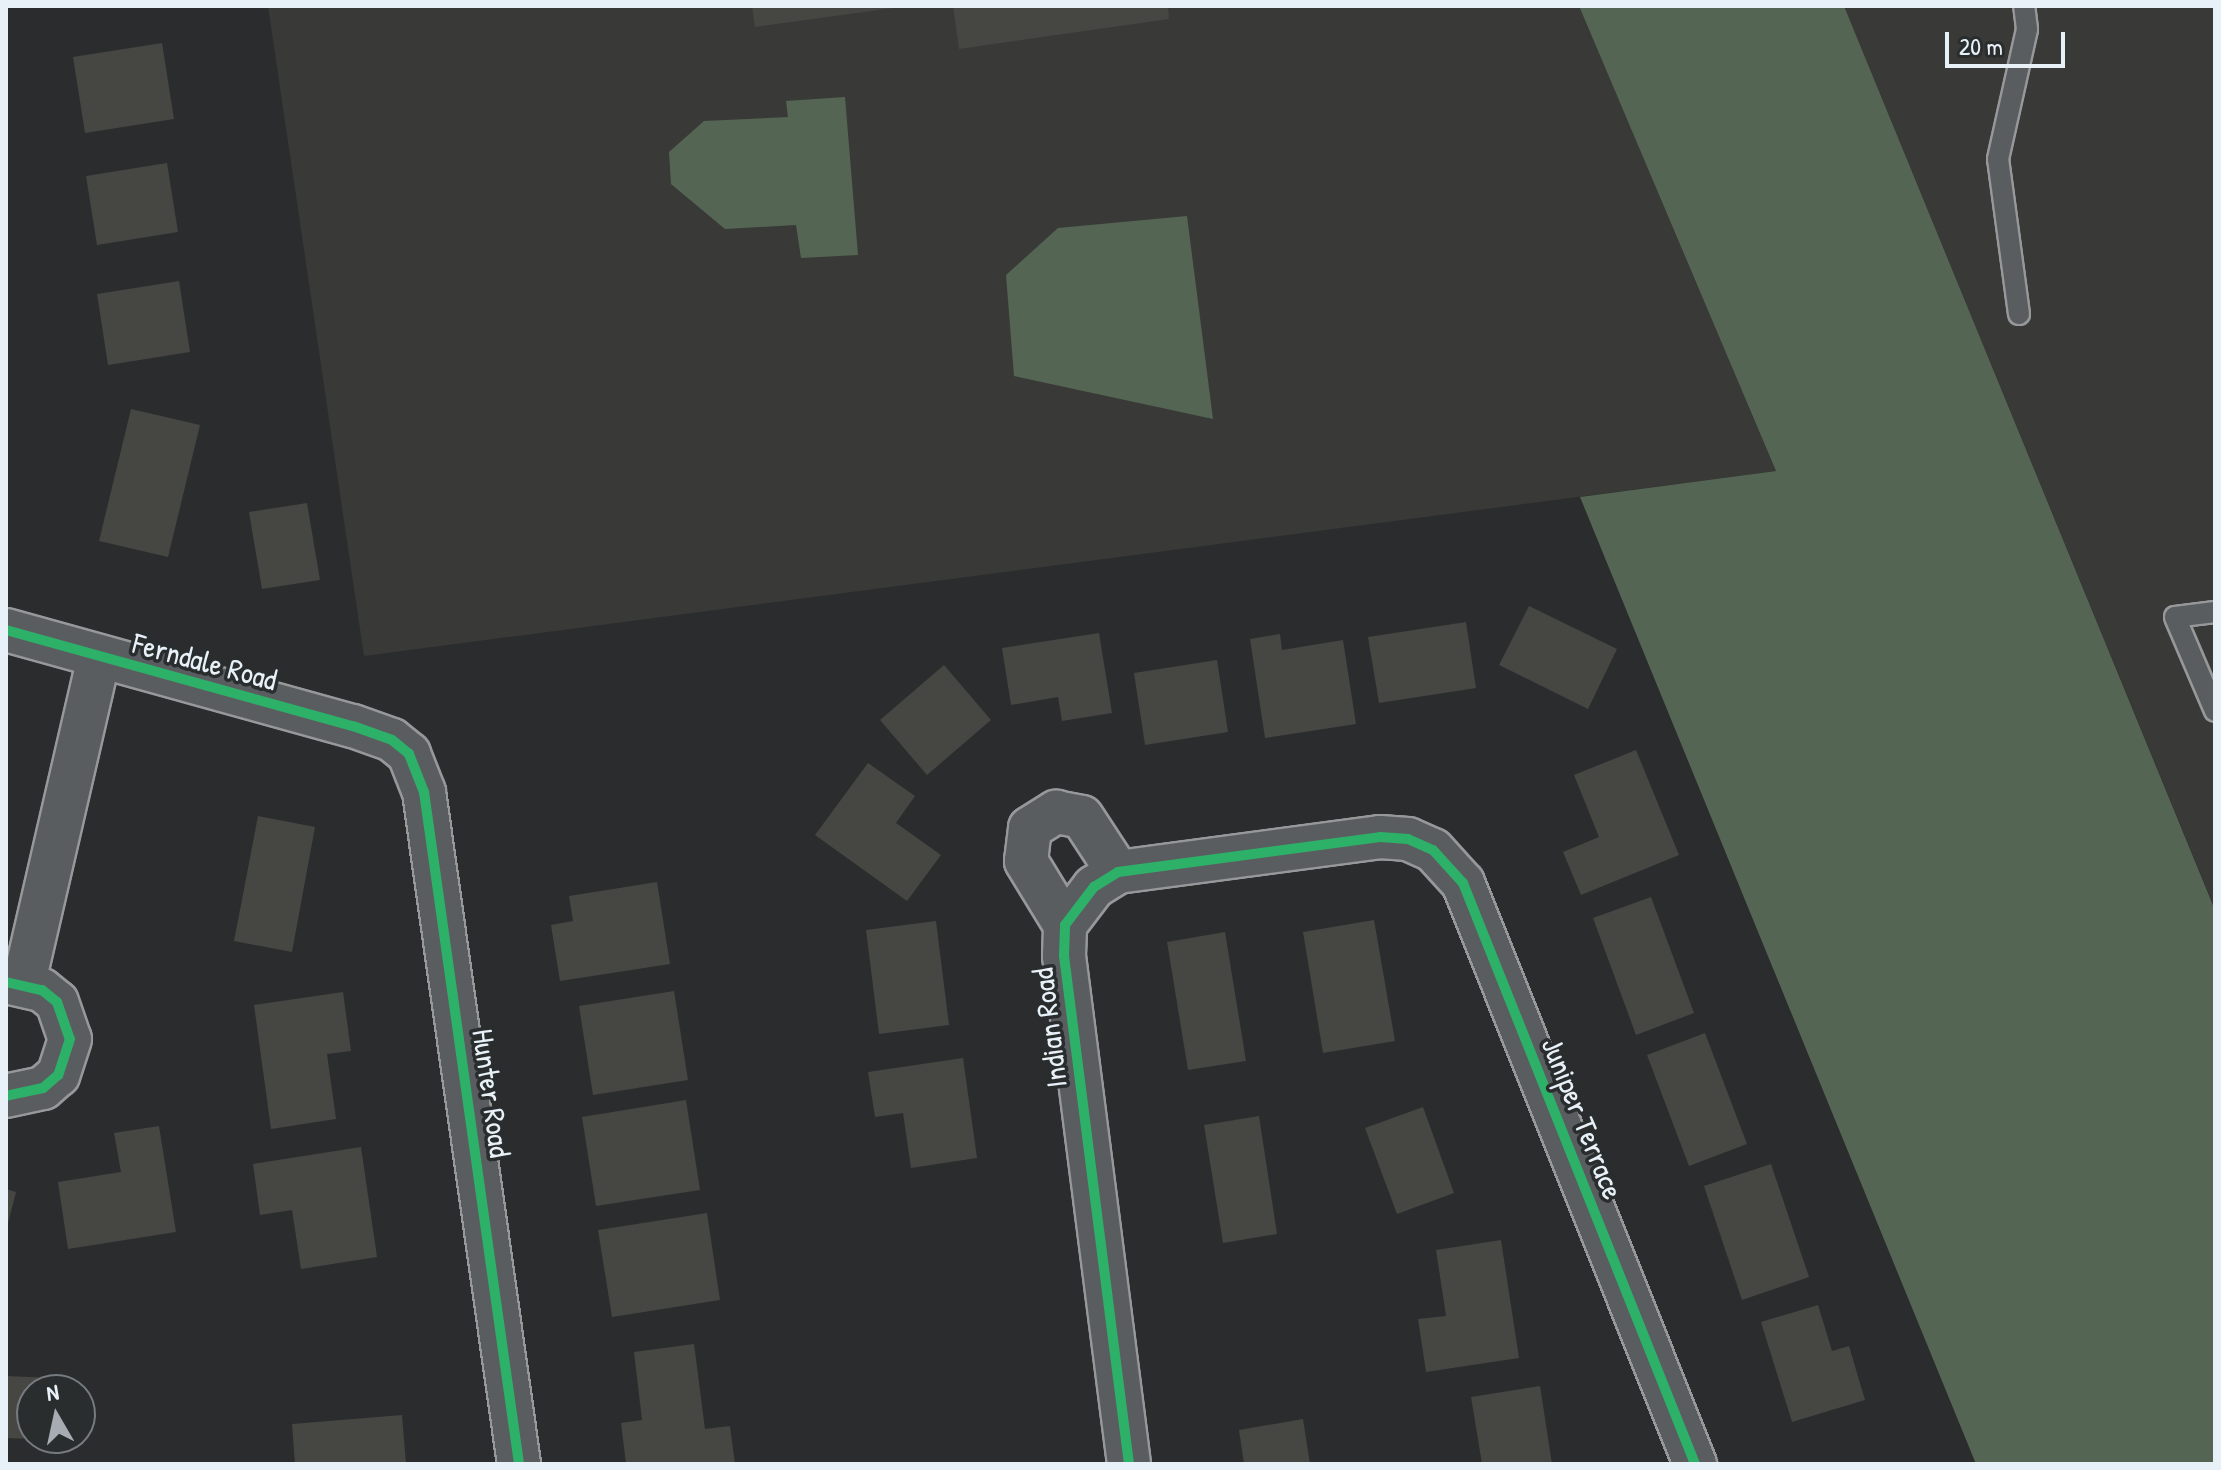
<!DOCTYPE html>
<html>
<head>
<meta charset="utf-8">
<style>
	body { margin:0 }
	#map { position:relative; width:2221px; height:1470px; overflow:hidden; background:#2b2c2d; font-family:"Patrick Hand",sans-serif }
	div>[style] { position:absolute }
	.built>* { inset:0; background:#393a37 }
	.green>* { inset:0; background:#546553 }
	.building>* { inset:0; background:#464643 }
	.roads { filter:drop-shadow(2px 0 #96989a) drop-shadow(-2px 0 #96989a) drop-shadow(0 2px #96989a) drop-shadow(0 -2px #96989a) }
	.lane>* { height:20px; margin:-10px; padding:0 10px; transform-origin:10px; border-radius:10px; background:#5a5d60 }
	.street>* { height:42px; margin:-21px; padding:0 21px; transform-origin:21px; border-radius:21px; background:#5a5d60 }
	.cycleway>* { height:10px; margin:-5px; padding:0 5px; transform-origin:5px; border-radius:5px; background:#2db169 }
	span { translate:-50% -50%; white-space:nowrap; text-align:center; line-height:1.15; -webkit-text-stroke:7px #2a2d2e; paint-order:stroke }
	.street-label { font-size:30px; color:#e8f1f8 }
	.frame { position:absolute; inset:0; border:8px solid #e8f1f8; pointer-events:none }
	.north { position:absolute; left:16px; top:1374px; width:80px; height:80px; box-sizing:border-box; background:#2a2d2e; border:2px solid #767b7f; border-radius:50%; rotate:351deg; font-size:22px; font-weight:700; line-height:32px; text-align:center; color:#e8f1f8 }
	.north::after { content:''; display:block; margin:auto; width:28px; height:36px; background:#a6acb1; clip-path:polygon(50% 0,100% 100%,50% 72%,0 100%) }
	.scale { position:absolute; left:1945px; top:32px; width:120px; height:36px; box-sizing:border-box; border:4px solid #e8f1f8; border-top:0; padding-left:10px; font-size:24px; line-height:28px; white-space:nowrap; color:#e8f1f8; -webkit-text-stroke:6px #2a2d2e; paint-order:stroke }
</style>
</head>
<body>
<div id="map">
	<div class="built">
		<div style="clip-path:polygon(268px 6px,1579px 6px,1776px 471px,364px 656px)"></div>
		<div style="clip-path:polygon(1844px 6px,2215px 6px,2215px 909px)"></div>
	</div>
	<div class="green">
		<div style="clip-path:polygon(1579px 6px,1844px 6px,2215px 910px,2215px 1464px,1976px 1464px,1580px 497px,1776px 471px)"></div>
		<div style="clip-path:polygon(845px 97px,858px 255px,801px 258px,796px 225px,725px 229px,671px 184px,669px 152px,704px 121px,788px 117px,786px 101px)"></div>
		<div style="clip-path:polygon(1187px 216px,1213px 419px,1014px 376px,1006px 275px,1058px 228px)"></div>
	</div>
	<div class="building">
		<div style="clip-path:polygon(752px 6px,893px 6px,893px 8px,755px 27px)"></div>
		<div style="clip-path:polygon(953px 6px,1168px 6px,1169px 19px,959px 49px)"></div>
		<div style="clip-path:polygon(162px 43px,174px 119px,85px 133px,73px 57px)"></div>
		<div style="clip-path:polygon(167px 163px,178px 232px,97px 245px,86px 176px)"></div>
		<div style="clip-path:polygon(179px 281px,190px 352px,108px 365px,97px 294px)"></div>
		<div style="clip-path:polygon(131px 409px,200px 425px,168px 557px,99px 541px)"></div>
		<div style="clip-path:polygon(307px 503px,320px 580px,262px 589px,249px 512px)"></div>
		<div style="clip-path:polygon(1529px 606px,1617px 649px,1588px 709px,1499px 665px)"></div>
		<div style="clip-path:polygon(1466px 622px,1476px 688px,1379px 703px,1368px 637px)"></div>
		<div style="clip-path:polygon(1099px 633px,1112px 713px,1062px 721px,1058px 697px,1011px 705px,1002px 648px)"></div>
		<div style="clip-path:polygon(1280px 634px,1282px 650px,1343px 640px,1356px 724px,1265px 738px,1250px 639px)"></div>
		<div style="clip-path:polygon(1217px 660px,1228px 732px,1145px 745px,1134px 673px)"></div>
		<div style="clip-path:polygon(944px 665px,991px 720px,927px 775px,880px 720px)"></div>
		<div style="clip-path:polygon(1636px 750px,1679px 855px,1581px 895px,1563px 852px,1599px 837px,1574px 775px)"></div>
		<div style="clip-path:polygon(868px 763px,915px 796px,896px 823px,941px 855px,907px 901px,815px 835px)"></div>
		<div style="clip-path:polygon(258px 816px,315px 827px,292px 952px,234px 941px)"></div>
		<div style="clip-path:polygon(657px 882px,670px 964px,560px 981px,551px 925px,573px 921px,569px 896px)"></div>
		<div style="clip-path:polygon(1651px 897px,1694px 1013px,1636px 1035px,1593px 918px)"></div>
		<div style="clip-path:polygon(1374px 920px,1395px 1041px,1323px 1053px,1303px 932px)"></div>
		<div style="clip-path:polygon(936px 921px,949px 1025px,879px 1034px,866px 930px)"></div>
		<div style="clip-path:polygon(1225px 932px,1246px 1061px,1188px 1070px,1167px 942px)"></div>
		<div style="clip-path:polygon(674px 991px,688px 1080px,593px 1095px,579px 1006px)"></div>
		<div style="clip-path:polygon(343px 992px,351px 1051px,327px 1054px,336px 1119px,271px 1129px,254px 1005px)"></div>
		<div style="clip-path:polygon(1705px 1033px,1747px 1144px,1689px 1166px,1647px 1055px)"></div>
		<div style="clip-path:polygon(963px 1058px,977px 1158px,911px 1168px,903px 1113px,875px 1117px,868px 1072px)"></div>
		<div style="clip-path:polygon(686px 1100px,700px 1190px,596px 1206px,582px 1117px)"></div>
		<div style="clip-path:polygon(1423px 1107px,1454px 1193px,1397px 1214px,1365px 1128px)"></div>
		<div style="clip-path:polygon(1259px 1116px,1277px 1234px,1223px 1243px,1204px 1125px)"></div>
		<div style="clip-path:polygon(159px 1126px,176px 1232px,68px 1249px,58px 1182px,121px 1172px,114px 1133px)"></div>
		<div style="clip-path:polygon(361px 1147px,377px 1257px,301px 1269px,292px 1210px,260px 1215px,253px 1164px)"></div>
		<div style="clip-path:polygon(1771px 1164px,1809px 1277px,1742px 1300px,1704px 1186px)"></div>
		<div style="clip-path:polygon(6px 1189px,16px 1192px,7px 1227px,6px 1227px)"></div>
		<div style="clip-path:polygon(707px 1213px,720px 1300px,612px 1317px,598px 1230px)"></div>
		<div style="clip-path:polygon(1501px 1240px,1519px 1358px,1426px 1372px,1418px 1319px,1446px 1316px,1436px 1250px)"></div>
		<div style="clip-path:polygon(1818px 1305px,1832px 1351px,1849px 1346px,1865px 1400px,1792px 1422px,1761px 1322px)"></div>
		<div style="clip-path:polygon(694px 1344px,705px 1429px,730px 1426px,735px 1464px,626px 1464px,621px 1423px,642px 1420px,634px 1352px)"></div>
		<div style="clip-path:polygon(6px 1376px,52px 1378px,51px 1390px,32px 1390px,32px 1439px,6px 1438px)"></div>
		<div style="clip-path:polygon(1540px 1386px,1552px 1464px,1482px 1464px,1471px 1397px)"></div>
		<div style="clip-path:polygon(402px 1415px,406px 1464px,295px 1464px,292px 1424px)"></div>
		<div style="clip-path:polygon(1303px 1419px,1310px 1464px,1244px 1464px,1239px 1430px)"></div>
	</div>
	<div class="roads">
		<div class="lane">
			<div style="left:2019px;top:314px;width:156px;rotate:-97.7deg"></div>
			<div style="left:1998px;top:159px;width:133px;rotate:-77.4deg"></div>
			<div style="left:2027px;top:29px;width:23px;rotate:-97deg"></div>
			<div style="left:2215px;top:612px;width:40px;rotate:172.9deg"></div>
			<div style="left:2175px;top:617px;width:102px;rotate:66.9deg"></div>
		</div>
		<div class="street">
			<div style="left:6px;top:630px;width:360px;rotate:15.5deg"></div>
			<div style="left:353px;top:726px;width:41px;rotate:19.7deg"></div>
			<div style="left:392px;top:740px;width:22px;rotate:39deg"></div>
			<div style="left:409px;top:754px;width:41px;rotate:68.5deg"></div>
			<div style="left:424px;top:792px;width:679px;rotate:81.95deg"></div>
			<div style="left:1065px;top:925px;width:75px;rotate:-121.4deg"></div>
			<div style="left:1026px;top:861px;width:33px;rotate:-83deg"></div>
			<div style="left:1030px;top:828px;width:31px;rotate:-32deg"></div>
			<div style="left:1056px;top:812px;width:26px;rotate:11deg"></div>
			<div style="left:1082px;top:817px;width:66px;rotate:56.8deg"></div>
			<div style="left:6px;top:982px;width:37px;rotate:13deg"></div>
			<div style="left:42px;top:990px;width:19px;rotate:39deg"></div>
			<div style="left:57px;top:1002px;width:39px;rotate:71deg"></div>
			<div style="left:70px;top:1039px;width:38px;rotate:108deg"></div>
			<div style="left:58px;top:1075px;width:20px;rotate:139deg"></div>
			<div style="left:43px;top:1088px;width:38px;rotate:168deg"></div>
			<div style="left:24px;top:982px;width:333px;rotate:-77deg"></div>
			<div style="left:1129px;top:1464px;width:512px;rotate:-97.29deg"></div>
			<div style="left:1064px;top:956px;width:31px;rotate:-88deg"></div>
			<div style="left:1065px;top:925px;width:48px;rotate:-52.7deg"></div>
			<div style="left:1094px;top:887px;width:28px;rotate:-32deg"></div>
			<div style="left:1118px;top:872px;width:264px;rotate:-7.6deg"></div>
			<div style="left:1380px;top:837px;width:28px;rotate:4deg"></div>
			<div style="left:1408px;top:839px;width:27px;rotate:24deg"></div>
			<div style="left:1433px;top:850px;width:45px;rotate:47.7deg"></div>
			<div style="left:1463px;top:883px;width:626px;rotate:68.23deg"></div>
		</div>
	</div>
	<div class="cycleway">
		<div style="left:6px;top:630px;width:360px;rotate:15.5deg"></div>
		<div style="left:353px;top:726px;width:41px;rotate:19.7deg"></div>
		<div style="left:392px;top:740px;width:22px;rotate:39deg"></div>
		<div style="left:409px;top:754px;width:41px;rotate:68.5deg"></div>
		<div style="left:424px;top:792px;width:679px;rotate:81.95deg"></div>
		<div style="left:6px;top:982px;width:37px;rotate:13deg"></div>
		<div style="left:42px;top:990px;width:19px;rotate:39deg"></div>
		<div style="left:57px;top:1002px;width:39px;rotate:71deg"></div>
		<div style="left:70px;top:1039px;width:38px;rotate:108deg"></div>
		<div style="left:58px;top:1075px;width:20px;rotate:139deg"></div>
		<div style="left:43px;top:1088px;width:38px;rotate:168deg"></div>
		<div style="left:1129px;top:1464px;width:512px;rotate:-97.29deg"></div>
		<div style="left:1064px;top:956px;width:31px;rotate:-88deg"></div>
		<div style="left:1065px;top:925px;width:48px;rotate:-52.7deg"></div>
		<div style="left:1094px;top:887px;width:28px;rotate:-32deg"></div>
		<div style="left:1118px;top:872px;width:264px;rotate:-7.6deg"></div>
		<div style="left:1380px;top:837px;width:28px;rotate:4deg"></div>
		<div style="left:1408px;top:839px;width:27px;rotate:24deg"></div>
		<div style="left:1433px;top:850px;width:45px;rotate:47.7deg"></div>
		<div style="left:1463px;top:883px;width:626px;rotate:68.23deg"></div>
	</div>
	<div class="street-label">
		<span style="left:205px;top:661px;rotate:15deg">Ferndale Road</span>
		<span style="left:1049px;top:1028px;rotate:-97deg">Indian Road</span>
		<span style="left:492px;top:1093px;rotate:82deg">Hunter Road</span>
		<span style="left:1583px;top:1118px;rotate:68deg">Juniper Terrace</span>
	</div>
	<div class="frame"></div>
	<div class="north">N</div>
	<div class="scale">20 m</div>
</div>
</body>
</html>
